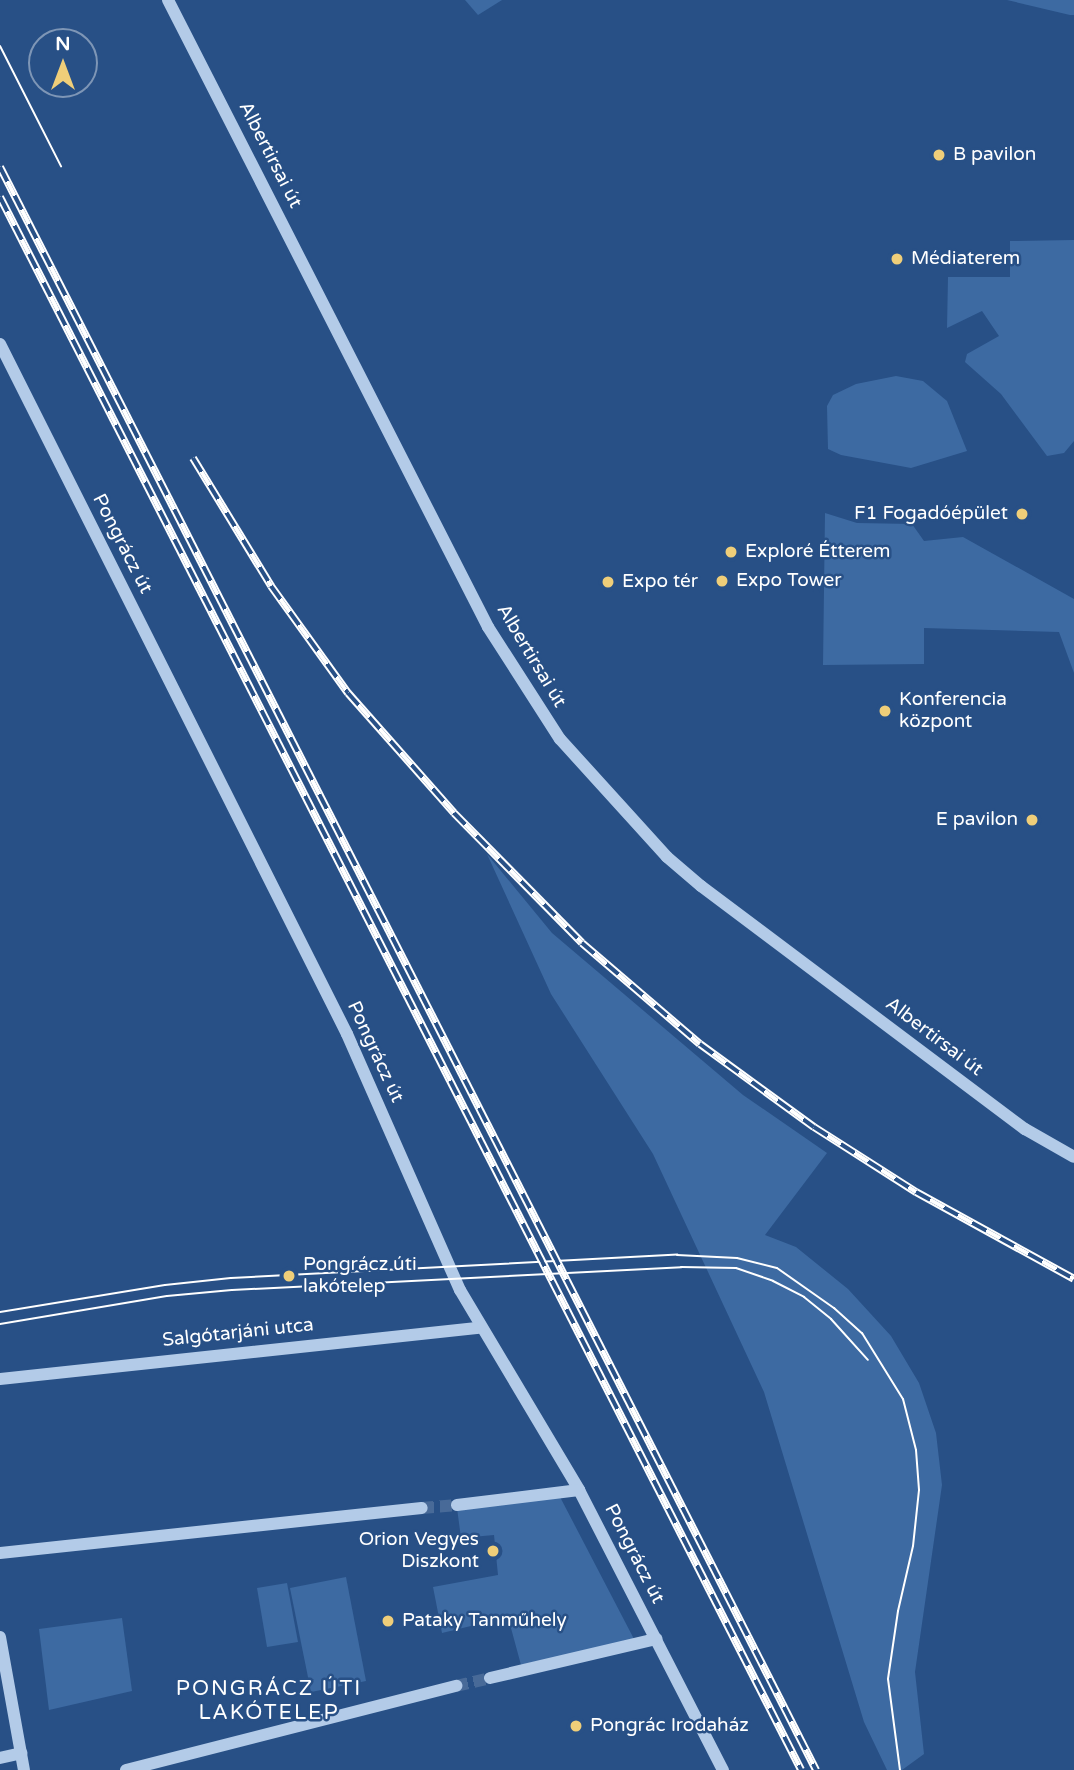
<!DOCTYPE html>
<html>
<head>
<meta charset="utf-8">
<style>
	body { margin:0 }
	#map { position:relative; width:1074px; height:1770px; overflow:hidden; background:#285086; font-family:"Varela Round",sans-serif }
	div>[style] { position:absolute }
	.green>* { inset:0; background:#3d6aa2 }
	.minor-tunnel>* { height:12px; margin-top:-6px; transform-origin:0; background:repeating-linear-gradient(90deg,#486a98 0 12px,transparent 0 18px) }
	.minor>* { height:12px; margin:-6px; padding:0 6px; transform-origin:6px; border-radius:6px; background:#b3cbe8 }
	.tram>* { height:2px; margin:-1px; padding:0 1px; transform-origin:1px; border-radius:1px; background:#fff }
	.rail>* { height:8px; margin-top:-4px; transform-origin:0; background:repeating-linear-gradient(90deg,#285086 0 16px,#fff 0 32px); box-sizing:border-box; border-block:2px solid #fff }
	.dots>* { width:19px; height:19px; translate:-50% -50%; box-sizing:border-box; border:4px solid #285086; border-radius:50% }
	span { translate:-50% -50%; white-space:nowrap; text-align:center; line-height:1.15; -webkit-text-stroke:5px #285086; paint-order:stroke }
	.street-label { font-size:19px; color:#fff }
	.poi-label { font-size:19px; color:#fff }
	.left { translate:0 -50%; text-align:left }
	.right { translate:-100% -50%; text-align:right }
	.neighbourhood-label { font-size:21px; color:#fff; letter-spacing:2px }
	.north { position:absolute; left:28px; top:28px; width:70px; height:70px; box-sizing:border-box; background:#285086; border:2px solid #7e96b6; border-radius:50%; rotate:0deg; font-size:19px; font-weight:700; line-height:28px; text-align:center; color:#fff }
	.north::after { content:''; display:block; margin:auto; width:24px; height:32px; background:#efce79; clip-path:polygon(50% 0,100% 100%,50% 72%,0 100%) }
</style>
</head>
<body>
<div id="map">
	<div class="green">
		<div style="clip-path:polygon(465px 0,502px 0,478px 15px)"></div>
		<div style="clip-path:polygon(1007px 0,1074px 0,1074px 15px,1070px 15px)"></div>
		<div style="clip-path:polygon(1074px 240px,1074px 441px,1064px 453px,1047px 456px,1001px 394px,965px 362px,967px 354px,999px 336px,982px 311px,947px 328px,948px 277px,1010px 277px,1010px 241px)"></div>
		<div style="clip-path:polygon(896px 376px,923px 381px,947px 401px,967px 451px,911px 468px,841px 455px,828px 449px,827px 406px,833px 395px,856px 384px)"></div>
		<div style="clip-path:polygon(825px 513px,857px 523px,912px 524px,924px 541px,963px 537px,1074px 599px,1074px 673px,1059px 632px,924px 628px,924px 664px,823px 665px)"></div>
		<div style="clip-path:polygon(487px 854px,552px 933px,743px 1095px,827px 1153px,765px 1235px,796px 1247px,848px 1289px,891px 1336px,919px 1383px,936px 1433px,942px 1485px,915px 1672px,924px 1754px,902px 1770px,887px 1770px,864px 1722px,764px 1392px,653px 1154px,551px 994px)"></div>
		<div style="clip-path:polygon(559px 1495px,634px 1639px,521px 1665px,508px 1617px,442px 1633px,433px 1587px,498px 1575px,494px 1535px,461px 1538px,457px 1508px)"></div>
		<div style="clip-path:polygon(346px 1577px,366px 1681px,311px 1692px,290px 1588px)"></div>
		<div style="clip-path:polygon(287px 1583px,298px 1642px,267px 1647px,257px 1588px)"></div>
		<div style="clip-path:polygon(122px 1618px,132px 1691px,49px 1710px,39px 1629px)"></div>
	</div>
	<div class="minor-tunnel">
		<div style="left:422px;top:1508px;width:35px;rotate:-5deg"></div>
		<div style="left:456px;top:1686px;width:35px;rotate:-13deg"></div>
	</div>
	<div class="minor">
		<div style="left:168px;top:0;width:704px;rotate:62.96deg"></div>
		<div style="left:488px;top:627px;width:133px;rotate:57.3deg"></div>
		<div style="left:560px;top:739px;width:159px;rotate:47.8deg"></div>
		<div style="left:667px;top:857px;width:45px;rotate:40.5deg"></div>
		<div style="left:701px;top:886px;width:405px;rotate:36.9deg"></div>
		<div style="left:1025px;top:1129px;width:56px;rotate:29.7deg"></div>
		<div style="left:0;top:344px;width:772px;rotate:63.3deg"></div>
		<div style="left:347px;top:1034px;width:280px;rotate:66.2deg"></div>
		<div style="left:460px;top:1290px;width:233px;rotate:59.2deg"></div>
		<div style="left:579px;top:1490px;width:315px;rotate:62.8deg"></div>
		<div style="left:0;top:1379px;width:484px;rotate:-6.1deg"></div>
		<div style="left:457px;top:1505px;width:123px;rotate:-7deg"></div>
		<div style="left:0;top:1553px;width:424px;rotate:-6.1deg"></div>
		<div style="left:0;top:1637px;width:135px;rotate:79.8deg"></div>
		<div style="left:490px;top:1678px;width:171px;rotate:-13.2deg"></div>
		<div style="left:0;top:1758px;width:22px;rotate:-13deg"></div>
		<div style="left:126px;top:1770px;width:341px;rotate:-14.3deg"></div>
	</div>
	<div class="tram">
		<div style="left:0;top:46px;width:135px;rotate:63.1deg"></div>
		<div style="left:0;top:1312px;width:167px;rotate:-9.3deg"></div>
		<div style="left:165px;top:1285px;width:66px;rotate:-6.1deg"></div>
		<div style="left:231px;top:1278px;width:447px;rotate:-3deg"></div>
		<div style="left:677px;top:1255px;width:60px;rotate:2.9deg"></div>
		<div style="left:737px;top:1258px;width:41px;rotate:14deg"></div>
		<div style="left:777px;top:1268px;width:70px;rotate:35.1deg"></div>
		<div style="left:834px;top:1308px;width:38px;rotate:42deg"></div>
		<div style="left:862px;top:1333px;width:78px;rotate:58.2deg"></div>
		<div style="left:903px;top:1399px;width:53px;rotate:75.7deg"></div>
		<div style="left:916px;top:1450px;width:40px;rotate:85.7deg"></div>
		<div style="left:919px;top:1490px;width:56px;rotate:96.1deg"></div>
		<div style="left:913px;top:1546px;width:67px;rotate:103deg"></div>
		<div style="left:898px;top:1611px;width:69px;rotate:98.4deg"></div>
		<div style="left:888px;top:1679px;width:92px;rotate:82.5deg"></div>
		<div style="left:0;top:1324px;width:169px;rotate:-9.5deg"></div>
		<div style="left:167px;top:1296px;width:65px;rotate:-5.3deg"></div>
		<div style="left:232px;top:1290px;width:450px;rotate:-2.9deg"></div>
		<div style="left:681px;top:1267px;width:55px;rotate:1deg"></div>
		<div style="left:736px;top:1268px;width:39px;rotate:19deg"></div>
		<div style="left:773px;top:1281px;width:35px;rotate:27deg"></div>
		<div style="left:804px;top:1297px;width:35px;rotate:39deg"></div>
		<div style="left:831px;top:1319px;width:55px;rotate:47.9deg"></div>
	</div>
	<div class="rail">
		<div style="left:0;top:167px;width:1799px;rotate:63.02deg"></div>
		<div style="left:0;top:197px;width:1765px;rotate:63.01deg"></div>
		<div style="left:193px;top:458px;width:150px;rotate:58.6deg"></div>
		<div style="left:271px;top:586px;width:132px;rotate:54.3deg"></div>
		<div style="left:348px;top:693px;width:160px;rotate:48.5deg"></div>
		<div style="left:454px;top:813px;width:182px;rotate:45.4deg"></div>
		<div style="left:582px;top:943px;width:155px;rotate:40.6deg"></div>
		<div style="left:700px;top:1044px;width:141px;rotate:36.1deg"></div>
		<div style="left:814px;top:1127px;width:121px;rotate:32.5deg"></div>
		<div style="left:916px;top:1192px;width:180px;rotate:28.8deg"></div>
	</div>
	<div class="dots">
		<div style="left:939px;top:155px;background:#efce79"></div>
		<div style="left:897px;top:259px;background:#efce79"></div>
		<div style="left:1022px;top:514px;background:#efce79"></div>
		<div style="left:731px;top:552px;background:#efce79"></div>
		<div style="left:722px;top:581px;background:#efce79"></div>
		<div style="left:608px;top:582px;background:#efce79"></div>
		<div style="left:885px;top:711px;background:#efce79"></div>
		<div style="left:1032px;top:820px;background:#efce79"></div>
		<div style="left:289px;top:1276px;background:#efce79"></div>
		<div style="left:493px;top:1551px;background:#efce79"></div>
		<div style="left:388px;top:1621px;background:#efce79"></div>
		<div style="left:576px;top:1726px;background:#efce79"></div>
	</div>
	<div class="street-label">
		<span style="left:270px;top:155px;rotate:63deg">Albertirsai út</span>
		<span style="left:122px;top:544px;rotate:63deg">Pongrácz út</span>
		<span style="left:531px;top:656px;rotate:59deg">Albertirsai út</span>
		<span style="left:934px;top:1037px;rotate:37deg">Albertirsai út</span>
		<span style="left:375px;top:1052px;rotate:65deg">Pongrácz út</span>
		<span style="left:238px;top:1333px;rotate:-6deg">Salgótarjáni utca</span>
		<span style="left:634px;top:1554px;rotate:63deg">Pongrácz út</span>
	</div>
	<div class="poi-label">
		<span class="left" style="left:953px;top:155px">B pavilon</span>
		<span class="left" style="left:911px;top:259px">Médiaterem</span>
		<span class="right" style="left:1008px;top:514px">F1 Fogadóépület</span>
		<span class="left" style="left:745px;top:552px">Exploré Étterem</span>
		<span class="left" style="left:736px;top:581px">Expo Tower</span>
		<span class="left" style="left:622px;top:582px">Expo tér</span>
		<span class="left" style="left:899px;top:711px">Konferencia<br>központ</span>
		<span class="right" style="left:1018px;top:820px">E pavilon</span>
		<span class="left" style="left:303px;top:1276px">Pongrácz úti<br>lakótelep</span>
		<span class="right" style="left:479px;top:1551px">Orion Vegyes<br>Diszkont</span>
		<span class="left" style="left:402px;top:1621px">Pataky Tanműhely</span>
		<span class="left" style="left:590px;top:1726px">Pongrác Irodaház</span>
	</div>
	<div class="neighbourhood-label">
		<span style="left:269px;top:1701px">PONGRÁCZ ÚTI<br>LAKÓTELEP</span>
	</div>
	<div class="north">N</div>
</div>
</body>
</html>
